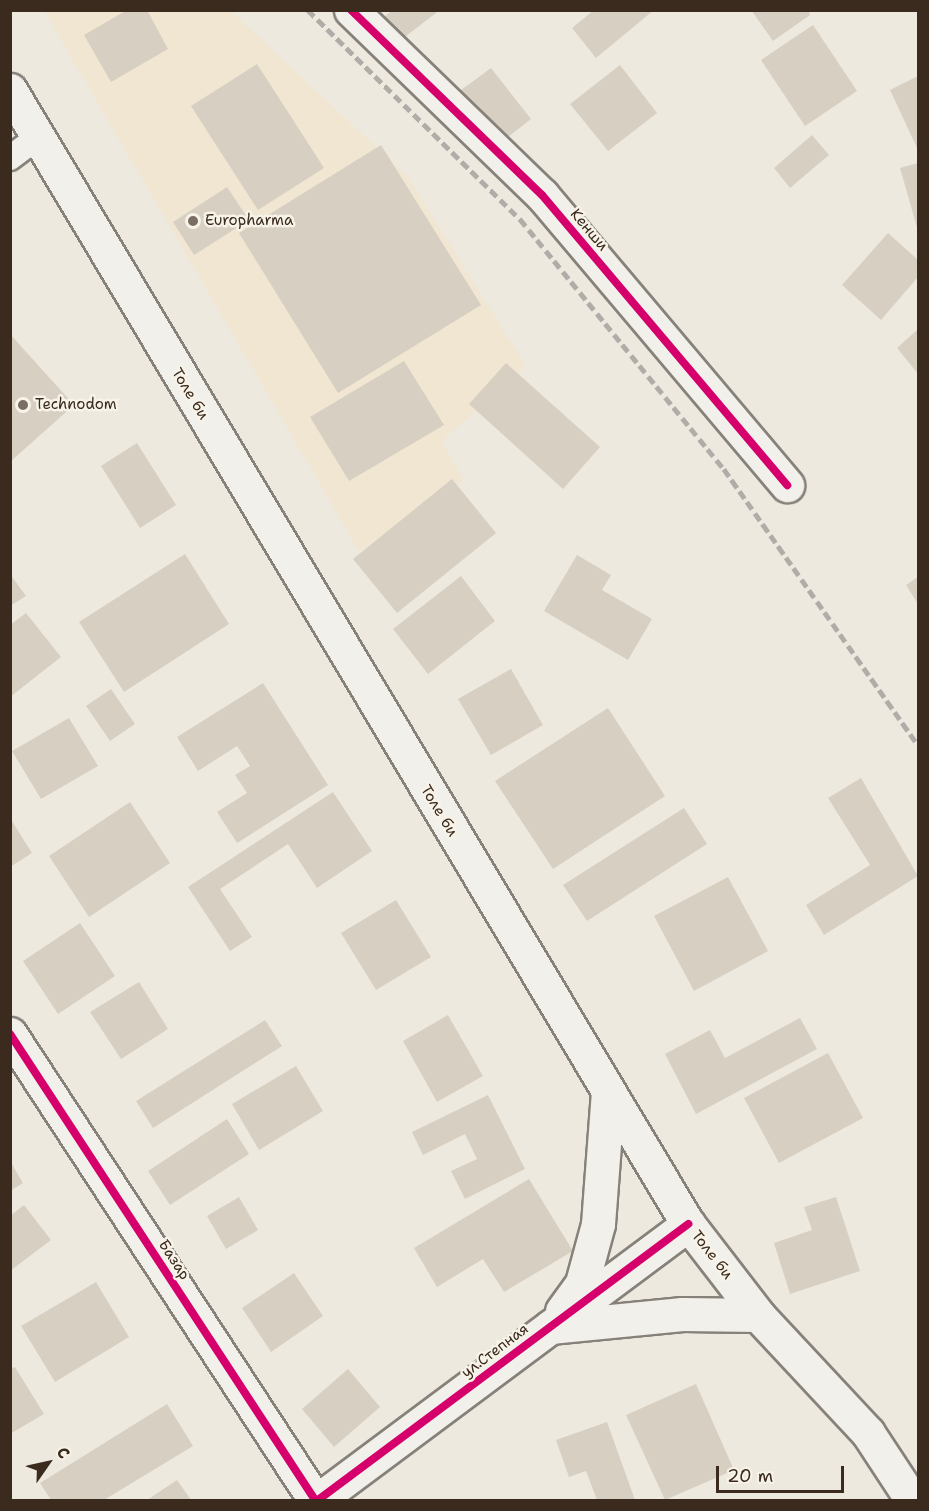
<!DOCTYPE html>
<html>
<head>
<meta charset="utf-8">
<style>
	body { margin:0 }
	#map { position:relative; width:929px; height:1511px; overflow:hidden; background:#eee9df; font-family:"Shantell Sans",sans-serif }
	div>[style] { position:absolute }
	.built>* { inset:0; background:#f0e6d2 }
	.building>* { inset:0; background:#d7cfc2 }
	.roads { filter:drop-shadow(2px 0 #87817a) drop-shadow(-2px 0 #87817a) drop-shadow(0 2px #87817a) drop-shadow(0 -2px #87817a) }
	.service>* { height:24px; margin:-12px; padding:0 12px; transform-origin:12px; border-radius:12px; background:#f1f0eb }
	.minor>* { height:33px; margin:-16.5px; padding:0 16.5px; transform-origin:16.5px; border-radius:16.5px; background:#f1f0eb }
	.secondary>* { height:33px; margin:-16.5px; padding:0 16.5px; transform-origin:16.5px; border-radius:16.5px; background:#f1f0eb }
	.rail>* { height:4.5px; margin-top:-2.25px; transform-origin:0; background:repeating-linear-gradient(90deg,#b0ada8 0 9px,transparent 0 13.5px) }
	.cycleway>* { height:8px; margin:-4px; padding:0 4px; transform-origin:4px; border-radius:4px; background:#d6006c }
	.dots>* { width:16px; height:16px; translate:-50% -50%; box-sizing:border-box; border:3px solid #f7f3e8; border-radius:50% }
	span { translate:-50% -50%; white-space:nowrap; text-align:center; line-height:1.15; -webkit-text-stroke:5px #f7f3e8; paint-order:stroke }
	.poi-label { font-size:15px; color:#3b2a1e }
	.left { translate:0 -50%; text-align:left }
	.street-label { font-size:15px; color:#3b2a1e }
	.frame { position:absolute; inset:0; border:12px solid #3b2a1e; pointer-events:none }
	.north { position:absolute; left:18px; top:1433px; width:60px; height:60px; -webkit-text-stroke:4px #f7f3e8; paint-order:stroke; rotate:56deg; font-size:16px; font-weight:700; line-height:24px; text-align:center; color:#3b2a1e }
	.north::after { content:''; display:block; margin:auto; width:21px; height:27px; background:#3b2a1e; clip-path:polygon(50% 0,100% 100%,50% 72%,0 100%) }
	.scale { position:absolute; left:716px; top:1466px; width:128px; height:27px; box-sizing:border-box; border:3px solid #3b2a1e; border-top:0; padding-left:8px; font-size:18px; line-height:21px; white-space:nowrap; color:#3b2a1e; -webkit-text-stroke:4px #f7f3e8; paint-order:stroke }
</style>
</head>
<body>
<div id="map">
	<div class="built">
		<div style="clip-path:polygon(44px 11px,231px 11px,407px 176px,526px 366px,442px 441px,464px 480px,359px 551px)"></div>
	</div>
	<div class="building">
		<div style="clip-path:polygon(127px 10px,147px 10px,168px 49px,111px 82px,84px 35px)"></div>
		<div style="clip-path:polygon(393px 10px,440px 10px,393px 46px,376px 23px)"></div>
		<div style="clip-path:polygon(594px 10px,654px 10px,596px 58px,572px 28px)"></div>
		<div style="clip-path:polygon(751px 10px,808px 10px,810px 15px,773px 41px)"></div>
		<div style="clip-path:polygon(813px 25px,857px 91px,805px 126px,761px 60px)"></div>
		<div style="clip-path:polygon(257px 64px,324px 168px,258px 210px,191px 106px)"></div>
		<div style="clip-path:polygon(620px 65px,657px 113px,608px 151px,570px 104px)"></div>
		<div style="clip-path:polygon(491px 68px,531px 119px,498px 145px,457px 93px)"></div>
		<div style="clip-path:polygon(918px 76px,918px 150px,890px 90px)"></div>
		<div style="clip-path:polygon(812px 135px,829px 155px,790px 188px,774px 168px)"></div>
		<div style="clip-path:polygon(381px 145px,481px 305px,338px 393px,239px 233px)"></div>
		<div style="clip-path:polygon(918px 163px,918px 231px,900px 168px)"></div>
		<div style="clip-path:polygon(227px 187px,249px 220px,194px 255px,173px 222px)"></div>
		<div style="clip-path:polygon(888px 233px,918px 260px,918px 277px,881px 320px,842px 285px)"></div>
		<div style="clip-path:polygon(918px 329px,918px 374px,897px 348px)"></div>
		<div style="clip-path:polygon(10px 334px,74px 405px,10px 462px)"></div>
		<div style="clip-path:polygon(404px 361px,444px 425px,349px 481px,310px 417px)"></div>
		<div style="clip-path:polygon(506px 363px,600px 447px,563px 489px,469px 404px)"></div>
		<div style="clip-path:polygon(137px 443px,176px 505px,140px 528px,101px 466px)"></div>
		<div style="clip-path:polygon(452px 479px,496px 533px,397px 613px,353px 559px)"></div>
		<div style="clip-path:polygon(185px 554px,229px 624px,124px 692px,79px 622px)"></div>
		<div style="clip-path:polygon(577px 555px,611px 575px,602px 590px,652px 619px,628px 660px,544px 611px)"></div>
		<div style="clip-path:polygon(10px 574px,26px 596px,10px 606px)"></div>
		<div style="clip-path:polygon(461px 576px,495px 621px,428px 674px,393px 629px)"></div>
		<div style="clip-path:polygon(918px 577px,918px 604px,906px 585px)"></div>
		<div style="clip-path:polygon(26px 613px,61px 657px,10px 697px,10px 625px)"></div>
		<div style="clip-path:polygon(511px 669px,543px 725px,491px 755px,458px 699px)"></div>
		<div style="clip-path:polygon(263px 683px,328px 785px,237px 843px,217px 812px,247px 793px,235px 775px,250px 766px,237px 746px,198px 771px,177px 737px)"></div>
		<div style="clip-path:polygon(111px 689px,135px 724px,110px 741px,86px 706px)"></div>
		<div style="clip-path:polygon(608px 708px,665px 796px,553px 869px,495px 781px)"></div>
		<div style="clip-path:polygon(69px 718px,98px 766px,41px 799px,12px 751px)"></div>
		<div style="clip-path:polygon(861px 778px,918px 876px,824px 935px,806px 905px,870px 865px,828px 798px)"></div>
		<div style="clip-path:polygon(333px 792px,372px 851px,317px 888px,288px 844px,220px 889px,252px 937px,230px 951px,188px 887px)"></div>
		<div style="clip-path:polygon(130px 802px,170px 863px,89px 917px,49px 856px)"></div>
		<div style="clip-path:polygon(684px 808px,707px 844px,587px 921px,563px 885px)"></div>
		<div style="clip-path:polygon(10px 818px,32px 853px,10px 867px)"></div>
		<div style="clip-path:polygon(728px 877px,768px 951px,694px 991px,654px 916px)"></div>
		<div style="clip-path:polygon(396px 900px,431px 957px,376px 990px,341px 933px)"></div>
		<div style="clip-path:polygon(80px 923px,115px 976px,58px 1014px,23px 961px)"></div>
		<div style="clip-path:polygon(139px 982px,168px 1029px,121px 1059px,90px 1012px)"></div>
		<div style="clip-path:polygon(448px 1015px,483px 1076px,437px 1102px,403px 1041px)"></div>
		<div style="clip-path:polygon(800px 1018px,817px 1049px,696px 1114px,665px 1054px,710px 1030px,725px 1058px)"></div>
		<div style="clip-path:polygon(265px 1020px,282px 1046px,153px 1128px,136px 1101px)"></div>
		<div style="clip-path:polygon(828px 1053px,863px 1118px,779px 1163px,744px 1098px)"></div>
		<div style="clip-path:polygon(296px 1066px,323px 1111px,259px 1150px,232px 1104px)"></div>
		<div style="clip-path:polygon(488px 1095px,525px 1169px,465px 1199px,451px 1171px,477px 1159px,465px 1134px,423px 1155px,412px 1132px)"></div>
		<div style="clip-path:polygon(227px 1119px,249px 1154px,170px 1205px,148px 1171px)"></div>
		<div style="clip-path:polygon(10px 1161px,23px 1183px,10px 1191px)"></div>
		<div style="clip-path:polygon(529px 1179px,573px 1251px,504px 1292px,483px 1259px,437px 1287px,414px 1248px)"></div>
		<div style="clip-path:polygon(239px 1197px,258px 1230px,226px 1249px,207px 1216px)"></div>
		<div style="clip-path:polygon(836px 1197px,860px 1271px,790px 1294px,774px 1243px,812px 1230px,804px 1207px)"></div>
		<div style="clip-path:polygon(24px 1205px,51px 1240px,10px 1271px,10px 1216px)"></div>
		<div style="clip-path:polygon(294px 1273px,323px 1316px,271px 1352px,242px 1308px)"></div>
		<div style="clip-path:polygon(96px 1282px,129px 1337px,55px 1382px,21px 1326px)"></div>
		<div style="clip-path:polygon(15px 1367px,44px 1414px,10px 1434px,10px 1369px)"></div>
		<div style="clip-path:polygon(348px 1369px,380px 1407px,334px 1447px,302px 1409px)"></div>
		<div style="clip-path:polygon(696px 1384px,734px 1470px,665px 1500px,626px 1415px)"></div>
		<div style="clip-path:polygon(167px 1404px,193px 1446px,104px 1500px,51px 1500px,40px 1483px)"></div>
		<div style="clip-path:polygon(607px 1422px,635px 1500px,597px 1500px,586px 1471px,569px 1477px,556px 1440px)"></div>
		<div style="clip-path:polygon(177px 1480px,191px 1500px,147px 1500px)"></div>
	</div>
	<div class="roads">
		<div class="service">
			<div style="left:10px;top:158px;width:34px;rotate:-37deg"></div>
		</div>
		<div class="minor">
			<div style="left:351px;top:10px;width:266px;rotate:44.1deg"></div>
			<div style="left:542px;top:195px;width:380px;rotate:49.8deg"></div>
			<div style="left:10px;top:1034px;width:557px;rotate:56.79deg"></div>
			<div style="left:562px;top:1311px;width:34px;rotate:-54deg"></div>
			<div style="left:582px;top:1283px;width:61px;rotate:-74.8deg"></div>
			<div style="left:598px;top:1224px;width:132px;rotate:-85.7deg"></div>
			<div style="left:550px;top:1327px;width:133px;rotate:-5.6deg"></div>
			<div style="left:682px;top:1314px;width:76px;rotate:0.8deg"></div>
			<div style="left:318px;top:1500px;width:462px;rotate:-36.7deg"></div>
		</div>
		<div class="secondary">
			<div style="left:10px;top:90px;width:1321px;rotate:59.13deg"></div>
			<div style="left:688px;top:1224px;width:115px;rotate:52.4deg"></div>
			<div style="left:758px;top:1315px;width:161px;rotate:47deg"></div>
			<div style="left:868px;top:1433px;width:80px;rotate:56.7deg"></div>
		</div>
	</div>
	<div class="rail">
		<div style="left:308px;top:10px;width:298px;rotate:44.6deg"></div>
		<div style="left:520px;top:219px;width:323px;rotate:50.8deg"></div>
		<div style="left:724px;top:469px;width:337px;rotate:54.9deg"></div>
	</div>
	<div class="cycleway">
		<div style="left:351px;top:10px;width:266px;rotate:44.1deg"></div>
		<div style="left:542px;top:195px;width:380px;rotate:49.8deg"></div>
		<div style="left:10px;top:1034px;width:557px;rotate:56.79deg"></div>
		<div style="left:318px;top:1500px;width:462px;rotate:-36.7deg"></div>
	</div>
	<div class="dots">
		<div style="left:193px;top:221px;background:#7a6d62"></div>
		<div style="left:23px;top:405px;background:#7a6d62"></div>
	</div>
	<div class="poi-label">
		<span class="left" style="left:205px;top:221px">Europharma</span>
		<span class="left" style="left:35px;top:405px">Technodom</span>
	</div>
	<div class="street-label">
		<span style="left:589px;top:230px;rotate:50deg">Кенши</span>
		<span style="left:190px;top:394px;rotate:59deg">Толе би</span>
		<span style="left:439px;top:811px;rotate:59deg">Толе би</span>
		<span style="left:712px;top:1255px;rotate:52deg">Толе би</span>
		<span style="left:174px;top:1260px;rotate:57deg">Базар</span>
		<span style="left:495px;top:1351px;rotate:-37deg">ул.Степная</span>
	</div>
	<div class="frame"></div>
	<div class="north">С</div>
	<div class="scale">20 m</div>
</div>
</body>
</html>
